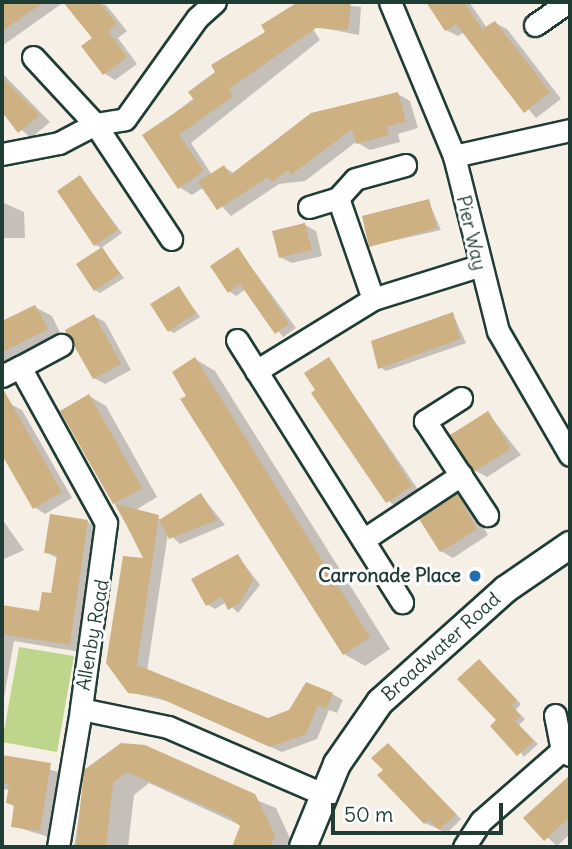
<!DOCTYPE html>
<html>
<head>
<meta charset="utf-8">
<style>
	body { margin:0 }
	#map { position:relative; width:572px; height:849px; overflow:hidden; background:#f5efe6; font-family:Delius,sans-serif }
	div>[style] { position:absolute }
	.green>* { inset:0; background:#bed68c }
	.shadow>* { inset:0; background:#0003 }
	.building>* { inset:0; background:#cdb182 }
	.roads { filter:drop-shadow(2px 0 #1f3d34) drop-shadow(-2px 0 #1f3d34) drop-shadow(0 2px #1f3d34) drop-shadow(0 -2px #1f3d34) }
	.minor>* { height:21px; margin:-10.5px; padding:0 10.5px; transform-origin:10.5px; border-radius:10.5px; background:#fff }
	.tertiary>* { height:26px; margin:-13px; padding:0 13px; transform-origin:13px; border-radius:13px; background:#fff }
	.dots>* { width:19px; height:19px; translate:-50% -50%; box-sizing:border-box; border:4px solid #fff; border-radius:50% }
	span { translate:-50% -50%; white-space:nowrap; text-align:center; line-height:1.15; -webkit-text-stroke:6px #fff; paint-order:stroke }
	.street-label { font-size:19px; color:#1f3d34 }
	.poi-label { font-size:19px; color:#1f3d34; font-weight:700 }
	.right { translate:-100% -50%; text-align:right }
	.frame { position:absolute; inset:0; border:4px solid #1f3d34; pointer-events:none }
	.scale { position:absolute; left:331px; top:803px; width:172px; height:32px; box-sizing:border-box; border:4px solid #1f3d34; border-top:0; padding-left:9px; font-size:21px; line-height:24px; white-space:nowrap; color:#1f3d34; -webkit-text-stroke:5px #fff; paint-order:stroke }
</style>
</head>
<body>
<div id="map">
	<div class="green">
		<div style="clip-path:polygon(19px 647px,74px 656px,57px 752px,2px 742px)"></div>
	</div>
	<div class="shadow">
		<div style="clip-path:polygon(2px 2px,64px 2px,2px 46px)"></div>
		<div style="clip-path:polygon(91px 2px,106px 5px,127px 31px,118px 38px,137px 64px,115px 80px,104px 73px,95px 38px,75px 14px)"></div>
		<div style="clip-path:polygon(314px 2px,361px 7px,359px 35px,312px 26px)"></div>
		<div style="clip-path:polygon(469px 2px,487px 28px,495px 23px,507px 29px,561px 99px,536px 118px,464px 32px,458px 36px,446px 30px,429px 3px)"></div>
		<div style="clip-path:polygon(304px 15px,320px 40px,191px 143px,212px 175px,224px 167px,235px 174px,398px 94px,410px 101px,418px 128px,398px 134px,400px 142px,370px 150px,356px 142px,305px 181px,279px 184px,231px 216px,204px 187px,192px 195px,179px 187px,144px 136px)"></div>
		<div style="clip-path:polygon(2px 73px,50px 122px,31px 138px,2px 113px)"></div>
		<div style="clip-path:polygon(80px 177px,122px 233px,101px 248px,96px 245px)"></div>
		<div style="clip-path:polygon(428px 200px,441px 230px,370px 246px)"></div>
		<div style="clip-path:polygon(2px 202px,24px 212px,25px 238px,2px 238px)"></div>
		<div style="clip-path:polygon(305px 225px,316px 231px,322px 256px,292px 263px,280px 257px)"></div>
		<div style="clip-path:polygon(102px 249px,124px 278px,100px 293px,95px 290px)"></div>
		<div style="clip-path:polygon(238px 249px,296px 328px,283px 337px,246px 289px,236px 296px,229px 291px)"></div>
		<div style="clip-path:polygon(179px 288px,200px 317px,174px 333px,169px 330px)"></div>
		<div style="clip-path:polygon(35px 307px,52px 316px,63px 339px,2px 368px,2px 323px)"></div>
		<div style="clip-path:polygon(453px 314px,466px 343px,386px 371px,380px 367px)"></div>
		<div style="clip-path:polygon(94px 316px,105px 322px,131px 370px,105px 384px,94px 378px)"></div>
		<div style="clip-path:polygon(195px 359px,215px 371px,390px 649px,365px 666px,344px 654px,188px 396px)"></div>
		<div style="clip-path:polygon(329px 359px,419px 491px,396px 506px,388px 501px)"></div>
		<div style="clip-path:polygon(89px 396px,106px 406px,157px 497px,134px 511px,163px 520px,201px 495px,225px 525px,180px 544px,168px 533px,147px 671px,268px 720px,332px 694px,343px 700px,337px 713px,329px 710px,317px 739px,282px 752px,167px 701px,129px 692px,146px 560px,114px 503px)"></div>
		<div style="clip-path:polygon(10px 404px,22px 410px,72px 498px,45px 514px,34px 507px,2px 452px,2px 409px)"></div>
		<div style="clip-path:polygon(488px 413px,521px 455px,487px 477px,476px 471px)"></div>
		<div style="clip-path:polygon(457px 495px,468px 502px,488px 535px,453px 558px,441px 551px)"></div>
		<div style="clip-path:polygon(2px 519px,24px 550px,2px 560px)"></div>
		<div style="clip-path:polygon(88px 522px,103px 531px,86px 653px,14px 641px,2px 709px,2px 607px,41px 613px,52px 595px,59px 559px,46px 552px)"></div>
		<div style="clip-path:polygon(238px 556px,260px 585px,238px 613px,227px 602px,215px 609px,207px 604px)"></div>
		<div style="clip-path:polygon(479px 661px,521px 704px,516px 710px,525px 719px,519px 725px,538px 744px,524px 757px,498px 720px)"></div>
		<div style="clip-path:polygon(121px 744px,276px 808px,294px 847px,234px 847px,242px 826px,149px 783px,134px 795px,128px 847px,74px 847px,86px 771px)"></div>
		<div style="clip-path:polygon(388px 745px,461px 819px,447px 833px,425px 823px)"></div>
		<div style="clip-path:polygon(2px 757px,66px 774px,55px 839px,13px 826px,16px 807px,8px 803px,10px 790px,2px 789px)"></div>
		<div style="clip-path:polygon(570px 778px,570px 834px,557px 846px,526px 818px)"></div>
	</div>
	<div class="building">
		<div style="clip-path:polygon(2px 2px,44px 2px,2px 31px)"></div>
		<div style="clip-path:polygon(63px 2px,99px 2px,117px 24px,108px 31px,127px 57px,103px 75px,81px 46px,92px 38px)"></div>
		<div style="clip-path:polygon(298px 2px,351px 2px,348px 30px,316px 28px,229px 89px,233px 96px,179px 135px,204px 171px,178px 189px,142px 135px,194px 100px,188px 92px,215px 72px,211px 65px,265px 32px,261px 25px)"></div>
		<div style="clip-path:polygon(426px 2px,464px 2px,482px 29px,495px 21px,550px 92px,524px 113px,456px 24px,445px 31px)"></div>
		<div style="clip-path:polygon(2px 78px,40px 115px,18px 133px,2px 112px)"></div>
		<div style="clip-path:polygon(398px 92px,406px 122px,386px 127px,389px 135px,356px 144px,352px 129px,291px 175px,288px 170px,272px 182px,268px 177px,217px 210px,198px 182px,224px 165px,230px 175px,311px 113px)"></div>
		<div style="clip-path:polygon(80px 175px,118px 230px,94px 246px,57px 191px)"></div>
		<div style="clip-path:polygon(429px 199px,437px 228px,369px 247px,362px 216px)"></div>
		<div style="clip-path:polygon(305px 223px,312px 250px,279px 258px,272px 231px)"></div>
		<div style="clip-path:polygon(102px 247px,120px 274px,94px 291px,76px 264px)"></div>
		<div style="clip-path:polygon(238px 247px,289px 324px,275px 334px,240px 284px,228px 293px,210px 266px)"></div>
		<div style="clip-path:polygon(179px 286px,196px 313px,168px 332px,150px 304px)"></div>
		<div style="clip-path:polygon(35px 305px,48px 329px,2px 352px,2px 321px)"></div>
		<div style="clip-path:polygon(453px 312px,460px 339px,378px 369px,371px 341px)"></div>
		<div style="clip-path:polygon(94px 314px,121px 364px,93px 379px,65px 330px)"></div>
		<div style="clip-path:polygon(195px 357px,370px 637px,343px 655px,180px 399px,186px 396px,172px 372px)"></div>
		<div style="clip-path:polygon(329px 357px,412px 486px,386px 503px,311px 393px,315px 390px,304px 373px)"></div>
		<div style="clip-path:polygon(3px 389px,62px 492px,33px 509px,2px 455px)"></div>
		<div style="clip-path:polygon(89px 394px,142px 488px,113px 504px,60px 411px)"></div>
		<div style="clip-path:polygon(488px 411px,511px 449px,474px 472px,450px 435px)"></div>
		<div style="clip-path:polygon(201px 493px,217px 520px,169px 539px,159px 520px)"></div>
		<div style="clip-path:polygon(457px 493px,477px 529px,440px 552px,419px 519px)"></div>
		<div style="clip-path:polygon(116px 504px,159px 515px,137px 665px,268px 718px,289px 710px,306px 682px,333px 693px,326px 709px,318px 705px,306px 734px,270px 747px,155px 696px,128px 693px,106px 663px,123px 556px,143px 558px)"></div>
		<div style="clip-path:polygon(50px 514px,88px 520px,70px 645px,2px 634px,2px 605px,39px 611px,42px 592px,51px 593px,57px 555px,44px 553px)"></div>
		<div style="clip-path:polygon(238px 554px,253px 580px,240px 603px,228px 610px,222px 597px,206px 606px,191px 579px)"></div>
		<div style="clip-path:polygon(479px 659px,517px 700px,512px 706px,521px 716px,515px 721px,534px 741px,517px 756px,490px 726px,496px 720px,457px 679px)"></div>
		<div style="clip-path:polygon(121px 743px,145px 745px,255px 794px,275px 835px,270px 847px,232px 847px,240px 826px,228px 816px,127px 772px,113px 783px,106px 847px,76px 847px,84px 770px)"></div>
		<div style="clip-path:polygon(388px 743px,456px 814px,439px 830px,429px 820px,424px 824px,377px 775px,383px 770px,371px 758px)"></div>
		<div style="clip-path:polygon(2px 755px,51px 763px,40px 831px,11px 827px,14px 805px,6px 803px,9px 784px,2px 782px)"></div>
		<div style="clip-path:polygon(570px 775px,570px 817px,544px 841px,523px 818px)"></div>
	</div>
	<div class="roads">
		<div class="minor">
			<div style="left:390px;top:2px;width:167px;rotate:67.4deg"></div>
			<div style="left:454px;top:156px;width:180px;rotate:75.9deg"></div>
			<div style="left:498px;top:331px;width:143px;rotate:59.9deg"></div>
			<div style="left:535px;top:25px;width:40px;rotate:-34.9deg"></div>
			<div style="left:33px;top:57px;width:91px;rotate:47.2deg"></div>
			<div style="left:95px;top:124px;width:138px;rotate:56.5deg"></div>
			<div style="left:2px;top:154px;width:58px;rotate:-10.9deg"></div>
			<div style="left:59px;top:143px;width:41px;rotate:-27.8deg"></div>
			<div style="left:95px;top:124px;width:30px;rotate:-9deg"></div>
			<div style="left:125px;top:119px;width:124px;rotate:-54.5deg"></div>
			<div style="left:197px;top:18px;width:24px;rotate:-42deg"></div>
			<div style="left:454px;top:156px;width:119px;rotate:-12.6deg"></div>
			<div style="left:309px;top:207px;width:30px;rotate:-17deg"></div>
			<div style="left:373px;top:299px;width:107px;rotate:-109.1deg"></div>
			<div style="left:338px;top:198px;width:25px;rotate:-48deg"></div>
			<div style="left:355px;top:179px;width:52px;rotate:-15.6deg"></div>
			<div style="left:237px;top:340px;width:310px;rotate:57.8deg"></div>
			<div style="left:20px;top:367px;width:47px;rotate:-28.2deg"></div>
			<div style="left:256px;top:371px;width:137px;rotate:-31.6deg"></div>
			<div style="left:373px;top:299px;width:110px;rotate:-17.4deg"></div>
			<div style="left:2px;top:376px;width:20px;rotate:-27deg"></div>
			<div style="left:20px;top:367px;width:178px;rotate:61.1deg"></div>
			<div style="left:106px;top:523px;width:188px;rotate:97.7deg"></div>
			<div style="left:81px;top:709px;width:89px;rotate:11.7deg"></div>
			<div style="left:168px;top:727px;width:169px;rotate:23.4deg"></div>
			<div style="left:461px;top:398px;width:43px;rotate:147.4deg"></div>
			<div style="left:425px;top:421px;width:113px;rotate:56.6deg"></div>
			<div style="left:363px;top:540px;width:118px;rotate:-33.6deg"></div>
			<div style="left:555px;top:715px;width:36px;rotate:79deg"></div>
			<div style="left:562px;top:750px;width:9px;rotate:32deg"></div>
			<div style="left:58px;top:847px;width:140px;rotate:-80.5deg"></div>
			<div style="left:464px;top:847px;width:31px;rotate:-57deg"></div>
			<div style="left:481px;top:821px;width:108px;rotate:-41.2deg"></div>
		</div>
		<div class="tertiary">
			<div style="left:303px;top:847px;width:90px;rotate:-67.7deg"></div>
			<div style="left:337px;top:764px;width:75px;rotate:-55.3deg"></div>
			<div style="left:380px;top:702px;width:169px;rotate:-41.9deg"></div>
			<div style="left:506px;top:589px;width:78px;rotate:-34.5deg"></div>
		</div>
	</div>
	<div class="dots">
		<div style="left:475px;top:576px;background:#1f6fb2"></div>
	</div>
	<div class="street-label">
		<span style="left:471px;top:233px;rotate:77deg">Pier Way</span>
		<span style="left:93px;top:635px;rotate:-80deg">Allenby Road</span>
		<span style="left:441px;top:647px;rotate:-42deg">Broadwater Road</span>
	</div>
	<div class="poi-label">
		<span class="right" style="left:461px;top:576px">Carronade Place</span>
	</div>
	<div class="frame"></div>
	<div class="scale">50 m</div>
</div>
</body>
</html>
